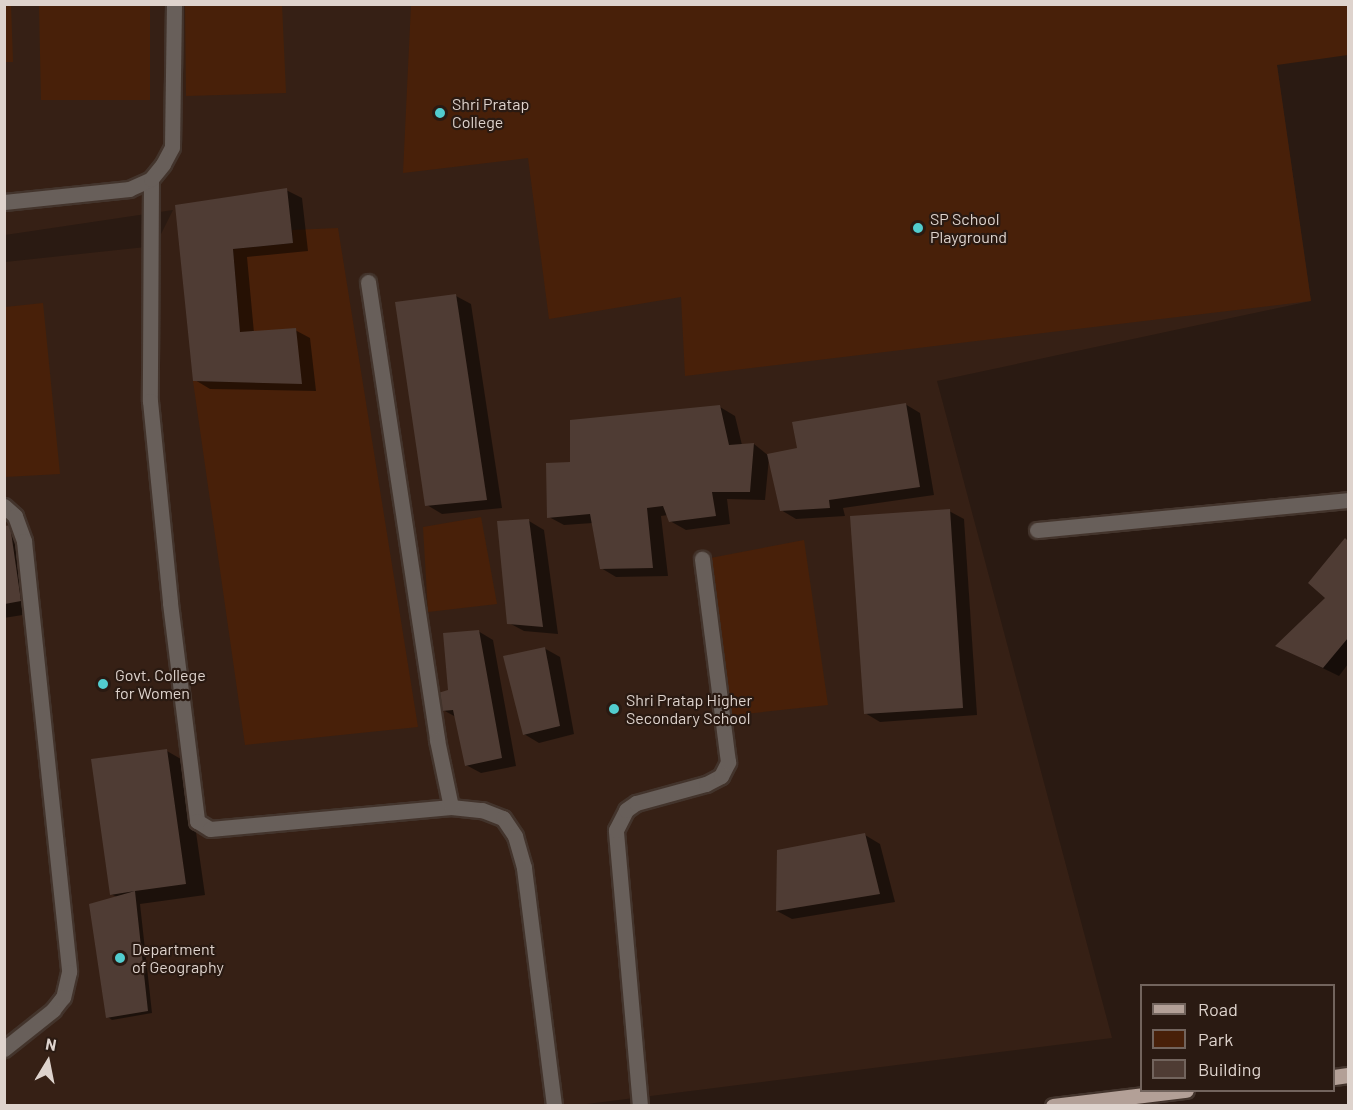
<!DOCTYPE html>
<html>
<head>
<meta charset="utf-8">
<style>
	body { margin:0 }
	#map { position:relative; width:1353px; height:1110px; overflow:hidden; background:#2a1a12; font-family:Barlow,sans-serif }
	div>[style] { position:absolute }
	.built>* { inset:0; background:#362015 }
	.green>* { inset:0; background:#482009 }
	.shadow>* { inset:0; background:#0007 }
	.building>* { inset:0; background:#4f3c34 }
	.roads { filter:drop-shadow(2px 0 #43342c) drop-shadow(-2px 0 #43342c) drop-shadow(0 2px #43342c) drop-shadow(0 -2px #43342c) }
	.minor>* { height:15px; margin:-7.5px; padding:0 7.5px; transform-origin:7.5px; border-radius:7.5px; background:#685f5a }
	.major>* { height:15px; margin:-7.5px; padding:0 7.5px; transform-origin:7.5px; border-radius:7.5px; background:#b3a097 }
	.dots>* { width:16px; height:16px; translate:-50% -50%; box-sizing:border-box; border:3px solid #2a1a12; border-radius:50% }
	span { translate:-50% -50%; white-space:nowrap; text-align:center; line-height:1.15; -webkit-text-stroke:4.5px #2a1a12; paint-order:stroke }
	.poi-label { font-size:16px; color:#ded3cd }
	.left { translate:0 -50%; text-align:left }
	.frame { position:absolute; inset:0; border:6px solid #ded3cd; pointer-events:none }
	.legend { position:absolute; left:1140px; top:984px; width:195px; height:108px; box-sizing:border-box; background:#2a1a12; border:2px solid #72645d; margin:0; padding:8px 10px; list-style:none; font-size:18px; color:#ded3cd }
	.legend li { display:flex; align-items:center; gap:12px; height:30px }
	.legend b { width:30px; border:2px solid #72645d }
	.north { position:absolute; left:18px; top:1032px; width:60px; height:60px; -webkit-text-stroke:4px #2a1a12; paint-order:stroke; rotate:10deg; font-size:16px; font-weight:700; line-height:24px; text-align:center; color:#ded3cd }
	.north::after { content:''; display:block; margin:auto; width:21px; height:27px; background:#ded3cd; clip-path:polygon(50% 0,100% 100%,50% 72%,0 100%) }
</style>
</head>
<body>
<div id="map">
	<div class="built">
		<div style="clip-path:polygon(5px 5px,1348px 5px,1277px 65px,1311px 301px,937px 381px,1112px 1038px,571px 1106px,5px 1105px,5px 262px,155px 246px,173px 210px,5px 235px)"></div>
	</div>
	<div class="green">
		<div style="clip-path:polygon(4px 5px,11px 5px,13px 62px,5px 62px)"></div>
		<div style="clip-path:polygon(39px 5px,150px 5px,150px 100px,41px 100px)"></div>
		<div style="clip-path:polygon(185px 5px,282px 5px,286px 93px,186px 96px)"></div>
		<div style="clip-path:polygon(411px 5px,1348px 5px,1348px 55px,1277px 65px,1311px 301px,685px 376px,681px 297px,549px 319px,528px 158px,403px 173px)"></div>
		<div style="clip-path:polygon(338px 228px,418px 727px,245px 745px,193px 381px,302px 383px,240px 332px,233px 249px,293px 243px,292px 230px)"></div>
		<div style="clip-path:polygon(43px 303px,60px 474px,5px 477px,5px 307px)"></div>
		<div style="clip-path:polygon(481px 517px,497px 604px,428px 612px,423px 527px)"></div>
		<div style="clip-path:polygon(804px 540px,828px 705px,726px 716px,705px 559px)"></div>
	</div>
	<div class="shadow">
		<div style="clip-path:polygon(286px 190px,302px 198px,308px 251px,247px 257px,254px 333px,295px 330px,310px 338px,316px 391px,210px 389px,195px 380px,177px 206px)"></div>
		<div style="clip-path:polygon(456px 296px,471px 304px,502px 508px,442px 514px,427px 505px)"></div>
		<div style="clip-path:polygon(905px 404px,920px 413px,934px 495px,843px 508px,845px 516px,796px 519px,781px 510px,769px 458px,765px 500px,727px 499px,730px 524px,686px 530px,670px 521px,668px 515px,661px 516px,668px 576px,616px 577px,601px 568px,593px 523px,564px 525px,549px 517px,572px 463px,720px 407px,735px 416px,742px 445px,754px 444px,769px 456px,799px 449px)"></div>
		<div style="clip-path:polygon(949px 511px,964px 519px,977px 715px,880px 722px,865px 713px)"></div>
		<div style="clip-path:polygon(529px 521px,544px 530px,558px 634px,524px 631px,509px 623px)"></div>
		<div style="clip-path:polygon(9px 527px,29px 538px,41px 612px,4px 618px,4px 528px)"></div>
		<div style="clip-path:polygon(1346px 540px,1348px 664px,1339px 676px,1277px 646px,1327px 598px)"></div>
		<div style="clip-path:polygon(478px 631px,493px 640px,516px 766px,481px 773px,466px 765px,456px 717px,443px 710px)"></div>
		<div style="clip-path:polygon(544px 648px,560px 657px,574px 734px,539px 743px,524px 734px)"></div>
		<div style="clip-path:polygon(167px 751px,186px 762px,205px 895px,140px 904px,152px 1013px,112px 1020px,108px 1017px,117px 897px,111px 894px)"></div>
		<div style="clip-path:polygon(865px 835px,880px 844px,895px 902px,792px 919px,777px 911px)"></div>
	</div>
	<div class="building">
		<div style="clip-path:polygon(287px 188px,293px 243px,233px 249px,240px 332px,296px 328px,302px 384px,193px 381px,175px 205px)"></div>
		<div style="clip-path:polygon(456px 294px,487px 500px,425px 506px,395px 302px)"></div>
		<div style="clip-path:polygon(906px 403px,920px 487px,829px 500px,830px 508px,780px 511px,767px 454px,797px 448px,792px 422px)"></div>
		<div style="clip-path:polygon(720px 405px,729px 445px,754px 443px,750px 492px,712px 492px,716px 516px,669px 522px,663px 506px,647px 508px,653px 568px,600px 569px,590px 514px,547px 518px,546px 463px,570px 462px,570px 420px)"></div>
		<div style="clip-path:polygon(950px 509px,963px 708px,864px 714px,850px 516px)"></div>
		<div style="clip-path:polygon(529px 519px,543px 627px,507px 624px,497px 521px)"></div>
		<div style="clip-path:polygon(10px 525px,21px 601px,5px 604px,5px 526px)"></div>
		<div style="clip-path:polygon(1345px 538px,1348px 541px,1348px 638px,1323px 668px,1275px 646px,1325px 598px,1308px 583px)"></div>
		<div style="clip-path:polygon(479px 630px,502px 758px,465px 766px,453px 710px,442px 711px,438px 693px,448px 690px,443px 633px)"></div>
		<div style="clip-path:polygon(545px 647px,560px 726px,523px 735px,503px 656px)"></div>
		<div style="clip-path:polygon(167px 749px,186px 884px,135px 891px,148px 1011px,106px 1018px,89px 904px,135px 891px,110px 895px,91px 759px)"></div>
		<div style="clip-path:polygon(865px 833px,880px 894px,776px 911px,777px 850px)"></div>
	</div>
	<div class="roads">
		<div class="minor">
			<div style="left:151px;top:179px;width:222px;rotate:90.3deg"></div>
			<div style="left:150px;top:401px;width:203px;rotate:84.3deg"></div>
			<div style="left:170px;top:603px;width:220px;rotate:82.9deg"></div>
			<div style="left:197px;top:821px;width:15px;rotate:32deg"></div>
			<div style="left:210px;top:829px;width:242px;rotate:-5.2deg"></div>
			<div style="left:451px;top:807px;width:31px;rotate:6deg"></div>
			<div style="left:482px;top:810px;width:22px;rotate:21deg"></div>
			<div style="left:503px;top:818px;width:22px;rotate:56deg"></div>
			<div style="left:515px;top:836px;width:33px;rotate:74deg"></div>
			<div style="left:524px;top:868px;width:240px;rotate:82.8deg"></div>
			<div style="left:4px;top:202px;width:126px;rotate:-5.9deg"></div>
			<div style="left:129px;top:189px;width:24px;rotate:-24deg"></div>
			<div style="left:151px;top:179px;width:19px;rotate:-51deg"></div>
			<div style="left:163px;top:164px;width:19px;rotate:-62deg"></div>
			<div style="left:172px;top:147px;width:143px;rotate:-89.2deg"></div>
			<div style="left:368px;top:282px;width:463px;rotate:81.4deg"></div>
			<div style="left:437px;top:740px;width:68px;rotate:78.2deg"></div>
			<div style="left:4px;top:506px;width:15px;rotate:42deg"></div>
			<div style="left:15px;top:516px;width:27px;rotate:70deg"></div>
			<div style="left:24px;top:541px;width:433px;rotate:84deg"></div>
			<div style="left:69px;top:972px;width:26px;rotate:103deg"></div>
			<div style="left:63px;top:997px;width:16px;rotate:128deg"></div>
			<div style="left:53px;top:1010px;width:63px;rotate:141.5deg"></div>
			<div style="left:1037px;top:530px;width:312px;rotate:-5.5deg"></div>
			<div style="left:640px;top:1106px;width:277px;rotate:-95deg"></div>
			<div style="left:616px;top:830px;width:22px;rotate:-63deg"></div>
			<div style="left:626px;top:810px;width:12px;rotate:-35deg"></div>
			<div style="left:636px;top:803px;width:73px;rotate:-15.2deg"></div>
			<div style="left:706px;top:784px;width:17px;rotate:-28deg"></div>
			<div style="left:721px;top:776px;width:16px;rotate:-63deg"></div>
			<div style="left:728px;top:762px;width:205px;rotate:-97.3deg"></div>
		</div>
		<div class="major">
			<div style="left:1334px;top:1077px;width:14px;rotate:-8deg"></div>
			<div style="left:1053px;top:1106px;width:134px;rotate:-6.9deg"></div>
		</div>
	</div>
	<div class="dots">
		<div style="left:440px;top:113px;background:#52cdcf"></div>
		<div style="left:918px;top:228px;background:#52cdcf"></div>
		<div style="left:103px;top:684px;background:#52cdcf"></div>
		<div style="left:614px;top:709px;background:#52cdcf"></div>
		<div style="left:120px;top:958px;background:#52cdcf"></div>
	</div>
	<div class="poi-label">
		<span class="left" style="left:452px;top:113px">Shri Pratap<br>College</span>
		<span class="left" style="left:930px;top:228px">SP School<br>Playground</span>
		<span class="left" style="left:115px;top:684px">Govt. College<br>for Women</span>
		<span class="left" style="left:626px;top:709px">Shri Pratap Higher<br>Secondary School</span>
		<span class="left" style="left:132px;top:958px">Department<br>of Geography</span>
	</div>
	<div class="frame"></div>
	<ul class="legend">
	<li><b style="height:8px;background:#b3a097"></b>Road</li>
	<li><b style="height:16px;background:#482009"></b>Park</li>
	<li><b style="height:16px;background:#4f3c34"></b>Building</li>
	</ul>
	<div class="north">N</div>
</div>
</body>
</html>
